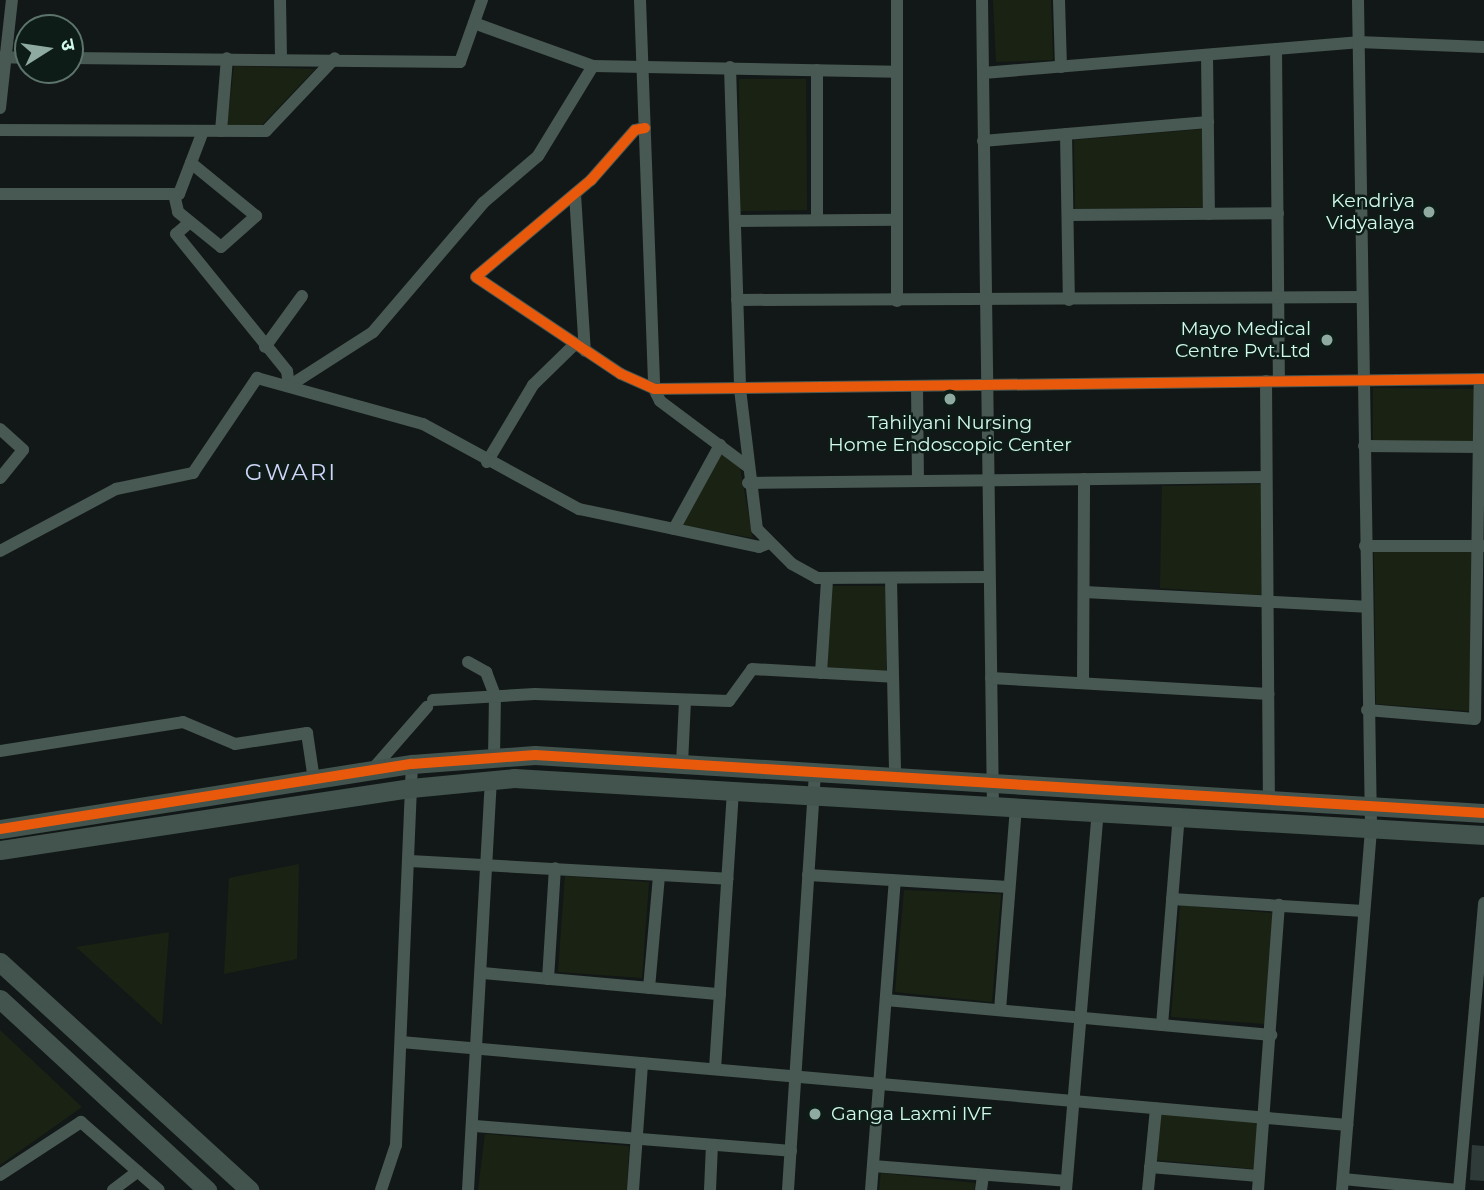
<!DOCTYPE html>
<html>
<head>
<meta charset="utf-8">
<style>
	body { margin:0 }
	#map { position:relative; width:1484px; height:1190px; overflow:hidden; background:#121817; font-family:Montserrat,"Noto Sans Devanagari",sans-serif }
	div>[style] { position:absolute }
	.green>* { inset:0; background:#1a2313 }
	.building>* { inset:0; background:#2f3b38 }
	.street>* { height:12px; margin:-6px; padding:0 6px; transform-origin:6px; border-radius:6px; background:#485852 }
	.secondary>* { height:19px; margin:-9.5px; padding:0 9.5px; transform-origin:9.5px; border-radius:9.5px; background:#42544d }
	.cycleway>* { height:10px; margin:-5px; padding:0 5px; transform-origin:5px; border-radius:5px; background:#e8590c }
	.dots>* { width:19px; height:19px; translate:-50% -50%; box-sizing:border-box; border:4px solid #0e1c18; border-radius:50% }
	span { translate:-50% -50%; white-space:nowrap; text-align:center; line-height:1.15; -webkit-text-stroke:5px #0e1c18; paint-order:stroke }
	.poi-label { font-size:19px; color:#d0f8eb }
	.right { translate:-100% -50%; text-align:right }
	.left { translate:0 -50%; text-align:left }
	.quarter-label { font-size:23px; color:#d1d4f9; letter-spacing:2px }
	.north { position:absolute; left:14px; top:14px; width:70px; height:70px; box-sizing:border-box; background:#0e1c18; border:2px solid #5c746c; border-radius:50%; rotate:78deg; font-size:19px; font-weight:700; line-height:28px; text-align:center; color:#d0f8eb }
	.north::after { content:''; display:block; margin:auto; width:24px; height:32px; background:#8eaaa1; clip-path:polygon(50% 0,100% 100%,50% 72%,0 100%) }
</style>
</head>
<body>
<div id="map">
	<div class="green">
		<div style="clip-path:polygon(993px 0,1051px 0,1053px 60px,996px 62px)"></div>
		<div style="clip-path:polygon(234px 66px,315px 69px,262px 125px,227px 125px)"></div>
		<div style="clip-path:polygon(739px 79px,806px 79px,807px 210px,740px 211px)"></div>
		<div style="clip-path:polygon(1204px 129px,1206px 207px,1075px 209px,1074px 140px)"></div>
		<div style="clip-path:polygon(1373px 388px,1474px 389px,1474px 446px,1373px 445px)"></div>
		<div style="clip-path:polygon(721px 453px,740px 468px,753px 538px,682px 525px)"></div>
		<div style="clip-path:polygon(1262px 484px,1261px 595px,1160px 588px,1162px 486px)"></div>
		<div style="clip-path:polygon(1374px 552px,1472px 552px,1469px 711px,1376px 704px)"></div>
		<div style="clip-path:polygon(831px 586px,886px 586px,886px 672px,827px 667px)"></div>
		<div style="clip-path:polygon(299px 864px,297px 959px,224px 974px,229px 878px)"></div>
		<div style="clip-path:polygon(565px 876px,649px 882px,642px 978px,558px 972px)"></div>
		<div style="clip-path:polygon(904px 890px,1001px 894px,992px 1002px,895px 992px)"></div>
		<div style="clip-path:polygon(1180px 905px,1273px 913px,1265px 1024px,1171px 1017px)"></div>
		<div style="clip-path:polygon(169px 932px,162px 1025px,76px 947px)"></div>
		<div style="clip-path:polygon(0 1030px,82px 1107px,0 1165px)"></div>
		<div style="clip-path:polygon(1161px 1113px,1258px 1122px,1254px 1169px,1157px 1160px)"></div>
		<div style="clip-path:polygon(485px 1134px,629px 1146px,627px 1190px,478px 1190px)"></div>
		<div style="clip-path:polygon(881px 1173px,975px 1183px,974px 1190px,879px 1190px)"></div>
	</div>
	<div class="building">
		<div style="clip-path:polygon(1472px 1145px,1484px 1146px,1484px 1181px,1470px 1180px)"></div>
	</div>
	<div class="street">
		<div style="left:280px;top:0;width:58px;rotate:89deg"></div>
		<div style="left:640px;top:0;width:389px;rotate:87.9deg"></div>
		<div style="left:654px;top:389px;width:13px;rotate:63deg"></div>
		<div style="left:660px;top:401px;width:109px;rotate:36.8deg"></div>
		<div style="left:982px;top:0;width:804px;rotate:89.22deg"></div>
		<div style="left:1059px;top:0;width:67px;rotate:88.3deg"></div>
		<div style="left:474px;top:23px;width:127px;rotate:19.9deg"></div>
		<div style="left:593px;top:66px;width:303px;rotate:1.1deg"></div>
		<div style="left:1276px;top:49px;width:332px;rotate:89.5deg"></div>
		<div style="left:1207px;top:55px;width:159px;rotate:89.3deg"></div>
		<div style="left:0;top:57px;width:28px;rotate:2deg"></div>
		<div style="left:70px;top:58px;width:390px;rotate:0.6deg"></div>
		<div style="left:460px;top:62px;width:66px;rotate:-70.5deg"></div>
		<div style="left:730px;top:67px;width:322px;rotate:88.2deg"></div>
		<div style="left:740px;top:389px;width:141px;rotate:83.1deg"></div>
		<div style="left:757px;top:529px;width:49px;rotate:45deg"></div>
		<div style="left:792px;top:564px;width:29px;rotate:29deg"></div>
		<div style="left:817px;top:578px;width:172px;rotate:-0.3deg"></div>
		<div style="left:983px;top:73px;width:376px;rotate:-4.7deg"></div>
		<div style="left:1358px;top:42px;width:126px;rotate:2.3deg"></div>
		<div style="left:0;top:108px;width:109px;rotate:-83.7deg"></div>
		<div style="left:645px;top:128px;width:10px;rotate:169deg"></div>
		<div style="left:635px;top:130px;width:67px;rotate:131.3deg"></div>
		<div style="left:591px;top:180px;width:150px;rotate:139.9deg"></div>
		<div style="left:476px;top:277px;width:174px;rotate:33.8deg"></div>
		<div style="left:621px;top:374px;width:36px;rotate:24deg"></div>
		<div style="left:654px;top:389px;width:830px;rotate:-0.69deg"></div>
		<div style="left:0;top:130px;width:266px;rotate:0.2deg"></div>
		<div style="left:266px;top:131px;width:100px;rotate:-46.6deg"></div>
		<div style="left:221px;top:131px;width:73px;rotate:-85.3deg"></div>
		<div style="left:1066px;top:134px;width:166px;rotate:89deg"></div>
		<div style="left:983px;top:141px;width:226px;rotate:-4.8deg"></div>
		<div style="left:0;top:194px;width:179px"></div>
		<div style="left:179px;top:194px;width:67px;rotate:-69.1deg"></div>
		<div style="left:174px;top:194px;width:18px;rotate:77deg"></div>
		<div style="left:178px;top:212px;width:55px;rotate:39.1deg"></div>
		<div style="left:221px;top:247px;width:47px;rotate:-41.5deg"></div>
		<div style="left:256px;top:216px;width:84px;rotate:-140.8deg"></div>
		<div style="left:575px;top:194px;width:157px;rotate:86.4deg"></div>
		<div style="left:1068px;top:215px;width:210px;rotate:-0.5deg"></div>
		<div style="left:817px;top:220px;width:150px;rotate:-90deg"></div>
		<div style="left:735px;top:221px;width:162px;rotate:-0.4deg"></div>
		<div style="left:190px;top:222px;width:18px;rotate:139deg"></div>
		<div style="left:176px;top:234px;width:176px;rotate:51deg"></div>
		<div style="left:287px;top:371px;width:15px;rotate:82deg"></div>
		<div style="left:737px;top:300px;width:625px;rotate:-0.28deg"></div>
		<div style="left:897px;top:301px;width:301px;rotate:-90deg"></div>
		<div style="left:265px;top:347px;width:63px;rotate:-54deg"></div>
		<div style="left:1266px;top:381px;width:416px;rotate:89.6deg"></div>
		<div style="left:289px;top:386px;width:100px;rotate:-32.7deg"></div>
		<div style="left:373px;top:332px;width:170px;rotate:-49.5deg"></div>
		<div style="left:483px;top:203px;width:72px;rotate:-40.5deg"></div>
		<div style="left:538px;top:156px;width:105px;rotate:-58.6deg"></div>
		<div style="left:917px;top:386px;width:95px;rotate:89.4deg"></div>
		<div style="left:0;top:429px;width:31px;rotate:42deg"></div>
		<div style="left:23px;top:450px;width:36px;rotate:129deg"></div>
		<div style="left:1364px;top:446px;width:114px;rotate:0.5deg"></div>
		<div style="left:487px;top:462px;width:90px;rotate:-59.1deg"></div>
		<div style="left:533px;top:385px;width:59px;rotate:-44.3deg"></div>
		<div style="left:748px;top:483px;width:518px;rotate:-0.66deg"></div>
		<div style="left:674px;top:529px;width:96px;rotate:-61.3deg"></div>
		<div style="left:1365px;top:546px;width:119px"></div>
		<div style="left:0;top:551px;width:132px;rotate:-28.1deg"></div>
		<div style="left:116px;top:489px;width:79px;rotate:-11.7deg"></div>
		<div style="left:193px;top:473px;width:115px;rotate:-56deg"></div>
		<div style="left:257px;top:378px;width:172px;rotate:15.5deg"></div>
		<div style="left:423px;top:424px;width:178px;rotate:28.6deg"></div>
		<div style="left:579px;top:509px;width:184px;rotate:11.9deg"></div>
		<div style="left:759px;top:547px;width:11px;rotate:-22deg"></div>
		<div style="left:891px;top:579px;width:196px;rotate:88.8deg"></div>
		<div style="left:1084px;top:592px;width:282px;rotate:3deg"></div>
		<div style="left:468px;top:662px;width:21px;rotate:29deg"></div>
		<div style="left:486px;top:672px;width:25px;rotate:69deg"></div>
		<div style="left:495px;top:695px;width:61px;rotate:90.9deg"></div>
		<div style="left:821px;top:673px;width:94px;rotate:-86.3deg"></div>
		<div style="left:991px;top:678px;width:278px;rotate:3.3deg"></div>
		<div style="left:1083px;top:683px;width:204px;rotate:-89.7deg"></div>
		<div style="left:433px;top:700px;width:102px;rotate:-3.4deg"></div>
		<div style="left:535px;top:694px;width:194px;rotate:2.1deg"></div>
		<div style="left:729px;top:701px;width:39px;rotate:-54deg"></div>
		<div style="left:752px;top:669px;width:141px;rotate:3.2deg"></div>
		<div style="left:1367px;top:710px;width:108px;rotate:4.8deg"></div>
		<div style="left:1475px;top:719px;width:340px;rotate:-89.2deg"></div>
		<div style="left:0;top:751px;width:185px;rotate:-9deg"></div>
		<div style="left:183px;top:722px;width:56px;rotate:22.9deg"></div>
		<div style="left:235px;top:744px;width:73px;rotate:-8.7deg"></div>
		<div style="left:307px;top:733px;width:48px;rotate:81.5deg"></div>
		<div style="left:682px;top:764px;width:63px;rotate:-87.3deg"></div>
		<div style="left:372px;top:770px;width:84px;rotate:-48.9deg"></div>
		<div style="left:410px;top:861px;width:318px;rotate:3.2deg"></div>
		<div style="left:808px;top:875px;width:201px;rotate:3.4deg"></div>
		<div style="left:1172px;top:899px;width:192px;rotate:3.6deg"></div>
		<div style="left:483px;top:973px;width:238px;rotate:5.1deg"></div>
		<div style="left:548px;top:979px;width:111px;rotate:-86.4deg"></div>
		<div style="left:649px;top:988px;width:113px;rotate:-84.9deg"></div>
		<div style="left:886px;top:1000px;width:387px;rotate:5.2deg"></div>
		<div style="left:1000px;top:1010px;width:205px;rotate:-85.5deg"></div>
		<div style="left:1162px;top:1025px;width:211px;rotate:-85.4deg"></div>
		<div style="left:401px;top:1042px;width:950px;rotate:5.01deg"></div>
		<div style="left:715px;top:1069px;width:281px;rotate:-86.3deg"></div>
		<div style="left:475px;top:1126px;width:317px;rotate:4.5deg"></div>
		<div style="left:873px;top:1166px;width:194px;rotate:4.4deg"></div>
		<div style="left:1150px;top:1167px;width:109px;rotate:4.7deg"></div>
		<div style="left:0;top:1175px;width:97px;rotate:-33.2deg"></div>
		<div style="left:81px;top:1122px;width:103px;rotate:41.1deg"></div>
		<div style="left:1343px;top:1179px;width:115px;rotate:5.5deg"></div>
		<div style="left:113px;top:1190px;width:31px;rotate:-37deg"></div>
		<div style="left:381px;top:1190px;width:47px;rotate:-71.6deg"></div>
		<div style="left:396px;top:1145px;width:381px;rotate:-87.6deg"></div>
		<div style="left:468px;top:1190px;width:411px;rotate:-86.8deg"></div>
		<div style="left:633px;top:1190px;width:127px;rotate:-85.9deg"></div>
		<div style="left:710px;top:1190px;width:45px;rotate:-87.5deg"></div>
		<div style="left:788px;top:1190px;width:420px;rotate:-86.3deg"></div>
		<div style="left:871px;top:1190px;width:310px;rotate:-85.6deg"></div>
		<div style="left:981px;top:1190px;width:15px;rotate:-82deg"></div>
		<div style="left:1066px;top:1190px;width:380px;rotate:-85.2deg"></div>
		<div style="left:1148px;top:1190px;width:82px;rotate:-84.4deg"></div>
		<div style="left:1258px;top:1190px;width:286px;rotate:-85.8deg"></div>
		<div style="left:1342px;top:1190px;width:364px;rotate:-85.4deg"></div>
		<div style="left:1371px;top:827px;width:827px;rotate:-90.9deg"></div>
		<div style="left:1459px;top:1190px;width:288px;rotate:-85deg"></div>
	</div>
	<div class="secondary">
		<div style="left:0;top:829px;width:417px;rotate:-9deg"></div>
		<div style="left:412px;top:764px;width:123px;rotate:-4.2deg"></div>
		<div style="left:535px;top:755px;width:951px;rotate:3.5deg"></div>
		<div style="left:0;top:850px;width:416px;rotate:-8.6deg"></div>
		<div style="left:411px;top:788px;width:103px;rotate:-5.5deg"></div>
		<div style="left:514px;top:778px;width:972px;rotate:3.36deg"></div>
		<div style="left:0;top:962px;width:338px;rotate:42.4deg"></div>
		<div style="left:0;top:999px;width:282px;rotate:42.7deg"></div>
	</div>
	<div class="cycleway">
		<div style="left:645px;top:128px;width:10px;rotate:169deg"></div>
		<div style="left:635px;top:130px;width:67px;rotate:131.3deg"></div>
		<div style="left:591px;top:180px;width:150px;rotate:139.9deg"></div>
		<div style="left:476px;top:277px;width:174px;rotate:33.8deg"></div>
		<div style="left:621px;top:374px;width:36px;rotate:24deg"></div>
		<div style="left:654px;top:389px;width:830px;rotate:-0.69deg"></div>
		<div style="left:0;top:829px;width:417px;rotate:-9deg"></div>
		<div style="left:412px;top:764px;width:123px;rotate:-4.2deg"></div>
		<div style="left:535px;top:755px;width:951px;rotate:3.5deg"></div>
	</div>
	<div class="dots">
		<div style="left:1429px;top:212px;background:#8eaaa1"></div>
		<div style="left:1327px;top:340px;background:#8eaaa1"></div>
		<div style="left:950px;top:399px;background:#8eaaa1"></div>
		<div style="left:815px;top:1114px;background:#8eaaa1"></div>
	</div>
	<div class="poi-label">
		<span class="right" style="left:1415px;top:212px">Kendriya<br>Vidyalaya</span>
		<span class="right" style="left:1311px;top:340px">Mayo Medical<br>Centre Pvt.Ltd</span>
		<span style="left:950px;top:434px">Tahilyani Nursing<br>Home Endoscopic Center</span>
		<span class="left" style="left:831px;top:1114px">Ganga Laxmi IVF</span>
	</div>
	<div class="quarter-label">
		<span style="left:291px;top:472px">GWARI</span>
	</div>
	<div class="north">उ</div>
</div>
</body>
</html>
